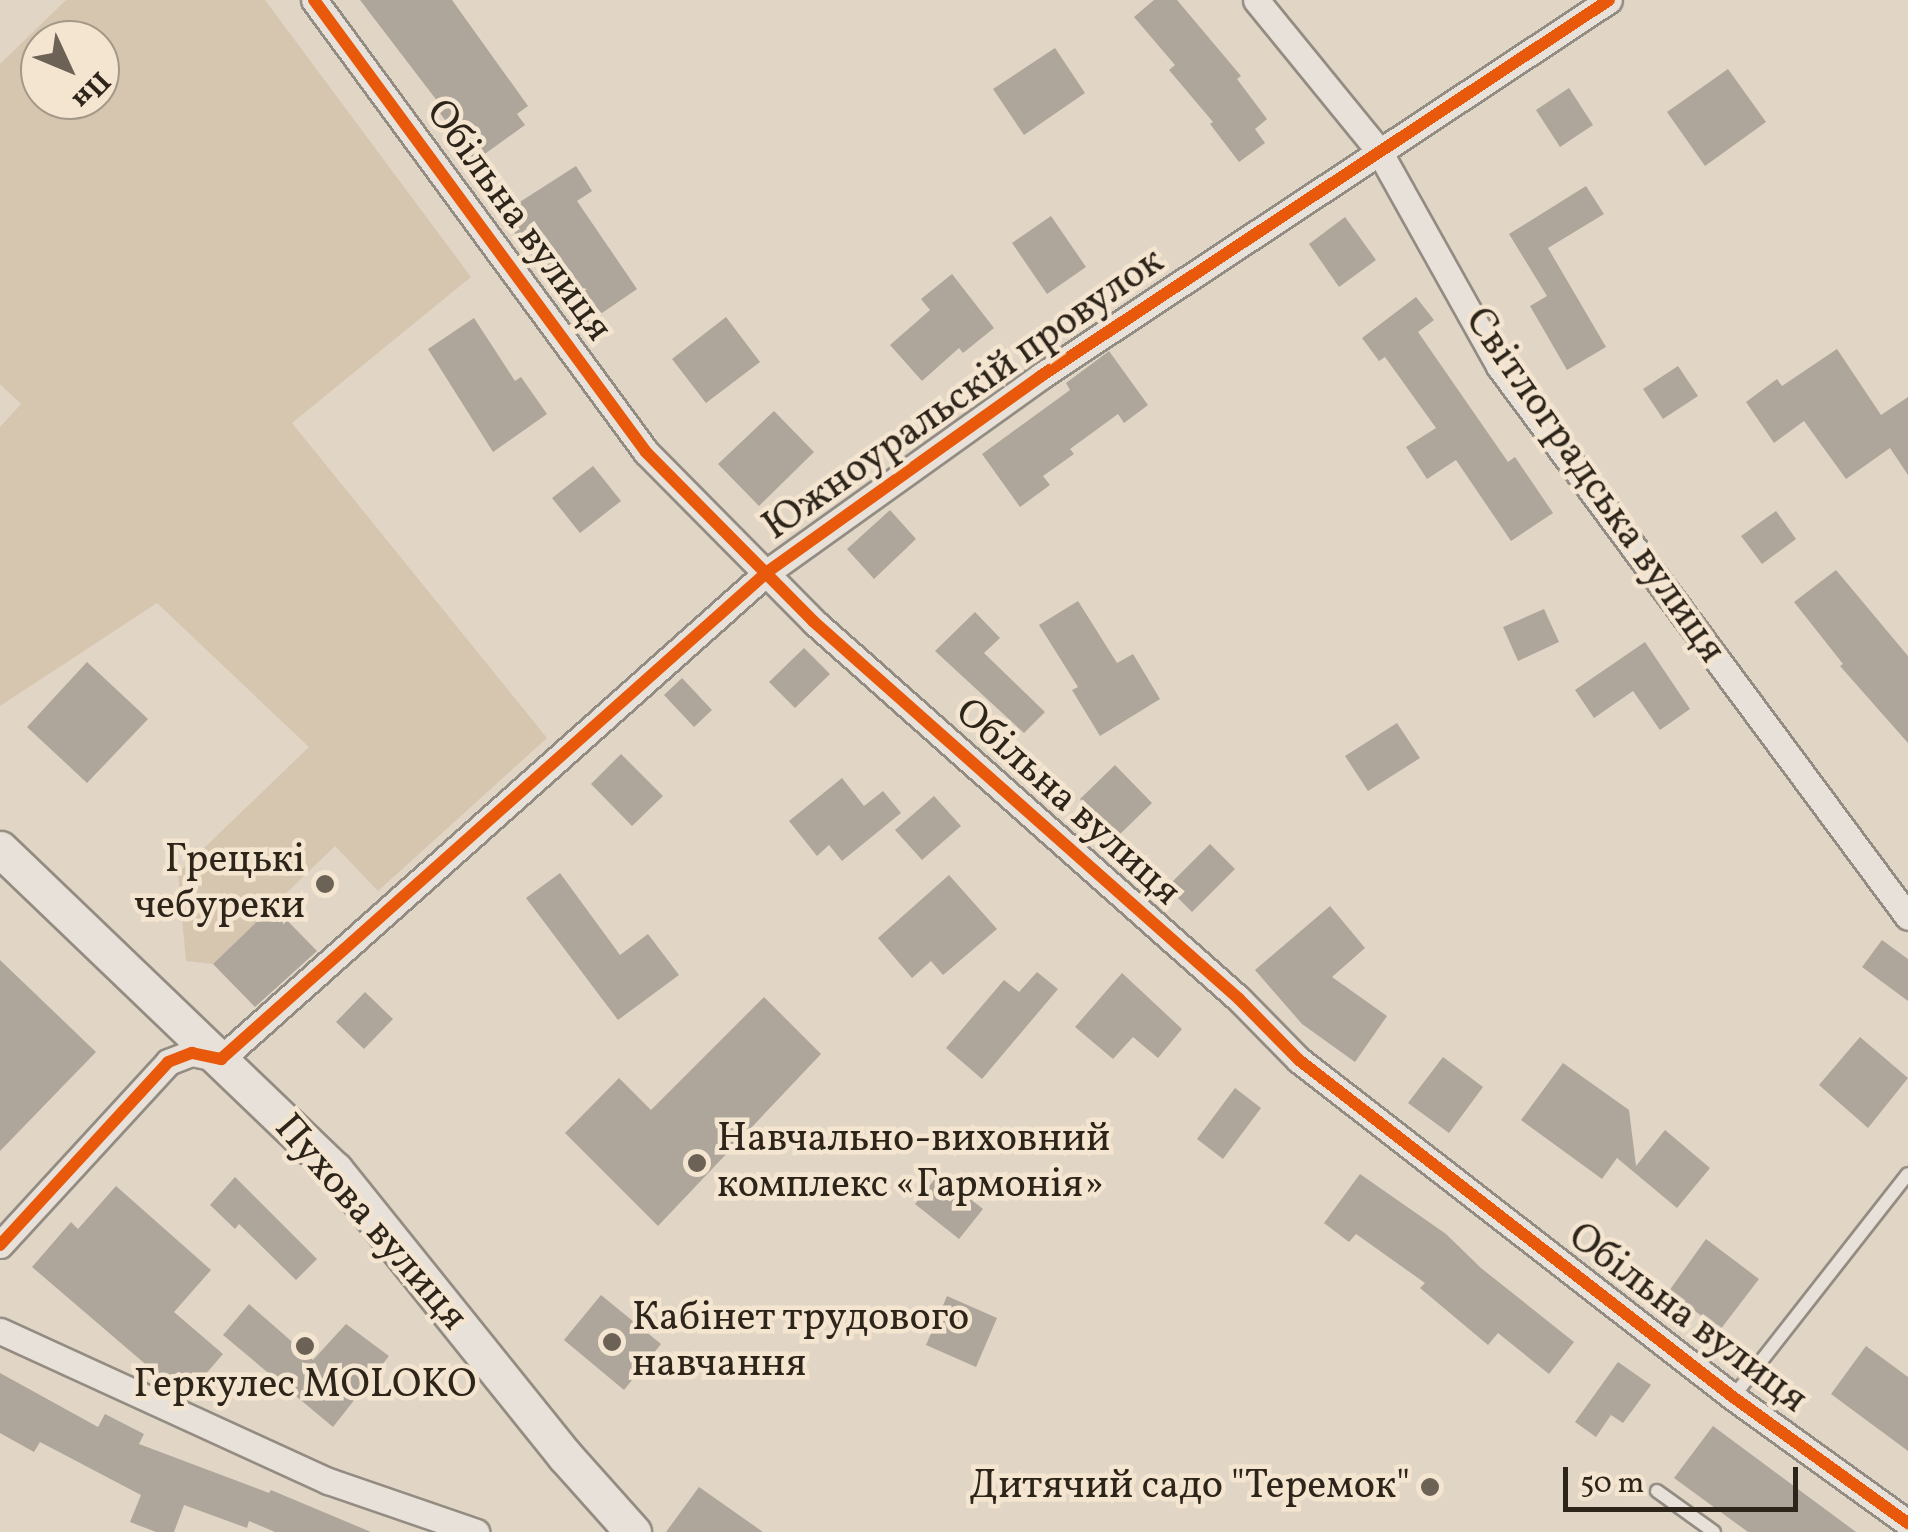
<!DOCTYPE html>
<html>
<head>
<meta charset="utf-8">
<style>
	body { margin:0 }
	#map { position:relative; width:1908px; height:1532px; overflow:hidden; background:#e1d5c5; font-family:Vollkorn,serif }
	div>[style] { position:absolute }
	.green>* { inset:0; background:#d6c6af }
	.building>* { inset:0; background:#aea69b }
	.roads { filter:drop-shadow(2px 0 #938c82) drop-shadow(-2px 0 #938c82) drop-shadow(0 2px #938c82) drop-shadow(0 -2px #938c82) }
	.lane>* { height:12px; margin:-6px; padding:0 6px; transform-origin:6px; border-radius:6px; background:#e8e1d9 }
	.street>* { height:25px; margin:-12.5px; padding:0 12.5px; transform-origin:12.5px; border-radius:12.5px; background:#e8e1d9 }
	.secondary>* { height:35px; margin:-17.5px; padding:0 17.5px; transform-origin:17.5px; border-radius:17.5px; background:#e8e1d9 }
	.cycleway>* { height:12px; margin:-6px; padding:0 6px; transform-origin:6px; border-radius:6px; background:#e8590c }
	.dots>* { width:28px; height:28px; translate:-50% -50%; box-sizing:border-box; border:5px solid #f4e5d1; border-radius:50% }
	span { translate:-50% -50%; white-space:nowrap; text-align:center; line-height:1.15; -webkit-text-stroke:9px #f4e5d1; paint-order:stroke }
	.street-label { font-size:40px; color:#2d241a }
	.poi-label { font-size:40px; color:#2d241a }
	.right { translate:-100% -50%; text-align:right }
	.left { translate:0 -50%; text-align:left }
	.north { position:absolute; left:20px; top:20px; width:100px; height:100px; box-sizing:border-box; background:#f4e5d1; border:2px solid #a49888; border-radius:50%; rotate:134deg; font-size:28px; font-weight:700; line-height:40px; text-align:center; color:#2d241a }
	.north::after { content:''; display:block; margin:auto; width:35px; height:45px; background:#6c6256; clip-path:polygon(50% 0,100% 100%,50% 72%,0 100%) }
	.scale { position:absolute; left:1563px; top:1467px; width:235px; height:45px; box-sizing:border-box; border:5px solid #2d241a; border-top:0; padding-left:12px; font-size:30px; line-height:35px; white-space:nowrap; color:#2d241a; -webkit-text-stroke:8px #f4e5d1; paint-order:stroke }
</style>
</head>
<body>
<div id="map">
	<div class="green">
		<div style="clip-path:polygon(evenodd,66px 0,265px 0,471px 277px,292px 423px,547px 738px,378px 891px,335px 846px,213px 964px,186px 961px,178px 873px,309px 747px,157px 603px,0 706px,0 427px,21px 404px,0 384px,0 64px,66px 0,40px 40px,100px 40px,100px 100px,40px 100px,40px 40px)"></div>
	</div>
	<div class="building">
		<div style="clip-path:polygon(360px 0,452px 0,528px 106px,517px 114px,525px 125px,475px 161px,437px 109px,441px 106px)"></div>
		<div style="clip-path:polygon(1154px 0,1177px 0,1241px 76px,1237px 79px,1267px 119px,1255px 129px,1265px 143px,1239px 162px,1210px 124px,1213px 122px,1169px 70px,1175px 65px,1134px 17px)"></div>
		<div style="clip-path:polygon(1055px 48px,1085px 93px,1024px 135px,993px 89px)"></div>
		<div style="clip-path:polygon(1728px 69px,1766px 122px,1705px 166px,1667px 112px)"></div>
		<div style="clip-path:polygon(1569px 88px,1593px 125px,1560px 147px,1536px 110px)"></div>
		<div style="clip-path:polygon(576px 166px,592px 191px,577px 201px,637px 289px,583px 326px,501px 214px)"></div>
		<div style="clip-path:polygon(1586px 186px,1604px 214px,1548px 248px,1606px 347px,1567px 370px,1530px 306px,1547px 296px,1509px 234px)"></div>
		<div style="clip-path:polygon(1051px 216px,1086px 267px,1047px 294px,1012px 243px)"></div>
		<div style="clip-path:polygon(1345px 217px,1376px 260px,1339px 287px,1309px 244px)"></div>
		<div style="clip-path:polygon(952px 274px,994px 328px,963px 353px,959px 348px,922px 381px,890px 345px,930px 310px,921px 299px)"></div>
		<div style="clip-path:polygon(1416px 297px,1434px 320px,1418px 332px,1508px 462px,1515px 457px,1553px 513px,1511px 541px,1456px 460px,1427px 479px,1406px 447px,1436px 428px,1385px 357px,1379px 361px,1362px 338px)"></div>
		<div style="clip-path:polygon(726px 317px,760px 362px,706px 403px,672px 359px)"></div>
		<div style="clip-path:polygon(474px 318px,515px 381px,521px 377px,547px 414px,493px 452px,428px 349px)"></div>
		<div style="clip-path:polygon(1837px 349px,1881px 415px,1908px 397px,1908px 475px,1890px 448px,1846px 479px,1804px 421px,1774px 443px,1746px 402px,1777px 379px,1782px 386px)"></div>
		<div style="clip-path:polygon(1109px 351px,1148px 405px,1124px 423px,1118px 414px,1070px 449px,1074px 454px,1043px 476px,1050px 485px,1020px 507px,982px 454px,1070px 390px,1066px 383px)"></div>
		<div style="clip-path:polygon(1678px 366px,1698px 396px,1663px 419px,1643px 389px)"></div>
		<div style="clip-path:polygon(774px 411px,814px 452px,759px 506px,718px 464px)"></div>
		<div style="clip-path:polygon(593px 466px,621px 501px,580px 533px,552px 498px)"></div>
		<div style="clip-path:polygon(890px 510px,916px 539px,874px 579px,847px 549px)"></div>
		<div style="clip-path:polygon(1776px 511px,1796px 539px,1762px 564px,1741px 536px)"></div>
		<div style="clip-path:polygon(1836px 570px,1908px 656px,1908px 743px,1840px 666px,1843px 664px,1794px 602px)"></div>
		<div style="clip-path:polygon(1078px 601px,1117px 663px,1133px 654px,1160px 699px,1100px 736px,1072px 690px,1078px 687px,1039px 625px)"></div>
		<div style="clip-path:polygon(1544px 609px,1559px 642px,1518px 661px,1503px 627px)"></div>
		<div style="clip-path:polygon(975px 612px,1000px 638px,984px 653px,1045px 712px,1024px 733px,935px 651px)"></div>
		<div style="clip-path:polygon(1645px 642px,1690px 709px,1660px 730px,1633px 691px,1594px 718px,1575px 690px)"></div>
		<div style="clip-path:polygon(804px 648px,830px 674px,795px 708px,769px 682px)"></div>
		<div style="clip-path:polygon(87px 662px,148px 719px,87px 783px,27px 727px)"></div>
		<div style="clip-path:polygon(682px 678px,712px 710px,694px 727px,664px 695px)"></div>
		<div style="clip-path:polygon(1397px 723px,1420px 758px,1368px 791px,1345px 756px)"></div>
		<div style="clip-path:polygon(621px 754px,663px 796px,632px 826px,591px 784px)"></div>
		<div style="clip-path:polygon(1115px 765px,1152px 803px,1117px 837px,1080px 799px)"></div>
		<div style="clip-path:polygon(842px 778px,864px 806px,883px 791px,901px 813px,842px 861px,829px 845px,817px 856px,789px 821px)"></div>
		<div style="clip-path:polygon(934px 796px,961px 826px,922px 860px,895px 830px)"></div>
		<div style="clip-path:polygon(1210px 844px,1235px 869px,1192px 912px,1167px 887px)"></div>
		<div style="clip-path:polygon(560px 873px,620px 955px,648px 934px,679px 975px,618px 1020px,526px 898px)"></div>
		<div style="clip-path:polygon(949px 875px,997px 929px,943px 975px,931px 961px,912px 978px,878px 938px)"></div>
		<div style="clip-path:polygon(273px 906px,317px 951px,255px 1007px,213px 964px)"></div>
		<div style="clip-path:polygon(1330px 906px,1365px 948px,1332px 977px,1387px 1016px,1355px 1062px,1302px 1024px,1255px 970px)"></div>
		<div style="clip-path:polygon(1882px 940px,1908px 959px,1908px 1001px,1862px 967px)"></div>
		<div style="clip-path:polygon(0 960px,96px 1052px,0 1151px)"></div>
		<div style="clip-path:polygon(1037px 972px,1058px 989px,982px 1079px,946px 1048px,1004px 980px,1019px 992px)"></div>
		<div style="clip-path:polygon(1122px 973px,1182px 1029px,1158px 1058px,1133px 1037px,1113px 1059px,1075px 1027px)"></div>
		<div style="clip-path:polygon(365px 992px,393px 1019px,364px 1049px,336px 1022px)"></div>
		<div style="clip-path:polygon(764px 997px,821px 1054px,658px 1226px,565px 1133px,619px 1078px,651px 1110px)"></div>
		<div style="clip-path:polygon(1860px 1037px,1908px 1078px,1868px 1128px,1819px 1085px)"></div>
		<div style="clip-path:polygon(1443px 1057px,1483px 1087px,1449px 1133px,1408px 1103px)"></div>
		<div style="clip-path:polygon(1563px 1063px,1629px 1110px,1636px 1166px,1665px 1130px,1710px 1168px,1677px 1208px,1617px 1158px,1602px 1179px,1521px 1120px)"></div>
		<div style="clip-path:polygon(1235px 1088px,1261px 1108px,1223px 1159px,1197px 1139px)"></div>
		<div style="clip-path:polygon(939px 1174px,983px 1209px,959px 1239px,915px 1204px)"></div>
		<div style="clip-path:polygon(1360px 1174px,1446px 1234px,1481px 1268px,1574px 1342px,1549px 1374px,1498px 1333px,1488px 1345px,1420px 1288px,1425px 1283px,1356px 1234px,1349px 1242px,1324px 1223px)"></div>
		<div style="clip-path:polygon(235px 1177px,317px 1259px,296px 1280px,239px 1224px,235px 1229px,210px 1205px)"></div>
		<div style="clip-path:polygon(116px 1186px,211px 1270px,174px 1312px,223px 1354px,185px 1398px,32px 1267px,71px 1222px,78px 1229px)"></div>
		<div style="clip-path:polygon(1706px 1239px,1759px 1279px,1720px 1330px,1669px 1291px)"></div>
		<div style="clip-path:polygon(601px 1295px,661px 1344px,624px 1390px,564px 1340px)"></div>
		<div style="clip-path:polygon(947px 1296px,997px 1318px,976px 1367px,926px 1345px)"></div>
		<div style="clip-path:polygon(249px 1304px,313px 1360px,346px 1324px,389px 1356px,333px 1427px,223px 1335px)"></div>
		<div style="clip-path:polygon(1866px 1346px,1908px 1377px,1908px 1451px,1831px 1394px)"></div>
		<div style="clip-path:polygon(1618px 1362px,1651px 1385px,1623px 1423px,1611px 1415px,1596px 1437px,1575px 1422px)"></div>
		<div style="clip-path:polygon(0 1373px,98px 1427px,105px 1414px,144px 1434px,139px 1444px,269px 1493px,271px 1490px,371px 1532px,275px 1532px,249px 1521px,247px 1528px,184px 1505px,174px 1532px,156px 1532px,130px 1522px,141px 1495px,40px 1442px,34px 1452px,0 1433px)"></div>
		<div style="clip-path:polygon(1713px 1426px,1856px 1532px,1748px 1532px,1674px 1478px)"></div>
		<div style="clip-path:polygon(699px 1487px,763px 1532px,666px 1532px)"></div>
	</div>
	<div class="roads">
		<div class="lane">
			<div style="left:1733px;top:1397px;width:283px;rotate:-51.9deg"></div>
			<div style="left:1657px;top:1491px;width:70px;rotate:35.7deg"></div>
		</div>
		<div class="street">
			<div style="left:314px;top:0;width:561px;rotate:53.7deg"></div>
			<div style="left:646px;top:452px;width:238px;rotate:45.3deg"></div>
			<div style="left:813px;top:621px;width:570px;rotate:41.58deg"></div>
			<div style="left:1239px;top:999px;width:86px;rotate:45.5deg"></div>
			<div style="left:1299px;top:1060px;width:549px;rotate:37.83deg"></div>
			<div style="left:1733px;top:1397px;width:216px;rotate:35.8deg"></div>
			<div style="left:1256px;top:0;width:195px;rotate:50.8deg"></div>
			<div style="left:1379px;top:151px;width:246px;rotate:60.8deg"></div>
			<div style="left:1499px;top:366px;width:686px;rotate:53.41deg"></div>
			<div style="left:0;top:1245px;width:248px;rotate:-47.4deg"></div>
			<div style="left:168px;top:1062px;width:26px;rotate:-21deg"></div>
			<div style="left:192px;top:1053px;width:30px;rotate:12deg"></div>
			<div style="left:221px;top:1059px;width:730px;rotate:-41.72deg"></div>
			<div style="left:766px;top:573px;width:338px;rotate:-35.6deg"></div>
			<div style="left:1041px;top:376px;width:681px;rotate:-33.5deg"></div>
			<div style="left:0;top:1331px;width:361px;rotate:24.6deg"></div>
			<div style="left:328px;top:1481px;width:157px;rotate:19deg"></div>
		</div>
		<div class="secondary">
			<div style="left:0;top:849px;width:464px;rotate:43.8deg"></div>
			<div style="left:335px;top:1170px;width:367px;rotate:51.2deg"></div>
			<div style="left:565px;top:1456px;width:102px;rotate:48.2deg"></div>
		</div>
	</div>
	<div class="cycleway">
		<div style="left:314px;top:0;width:561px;rotate:53.7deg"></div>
		<div style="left:646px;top:452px;width:238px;rotate:45.3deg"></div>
		<div style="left:813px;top:621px;width:570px;rotate:41.58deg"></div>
		<div style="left:1239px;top:999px;width:86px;rotate:45.5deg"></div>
		<div style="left:1299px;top:1060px;width:549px;rotate:37.83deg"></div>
		<div style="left:1733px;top:1397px;width:216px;rotate:35.8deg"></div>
		<div style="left:0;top:1245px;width:248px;rotate:-47.4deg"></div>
		<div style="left:168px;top:1062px;width:26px;rotate:-21deg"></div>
		<div style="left:192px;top:1053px;width:30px;rotate:12deg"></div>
		<div style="left:221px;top:1059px;width:730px;rotate:-41.72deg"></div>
		<div style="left:766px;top:573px;width:338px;rotate:-35.6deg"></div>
		<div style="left:1041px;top:376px;width:681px;rotate:-33.5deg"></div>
	</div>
	<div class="dots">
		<div style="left:325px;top:884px;background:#6c6256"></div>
		<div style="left:697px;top:1163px;background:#6c6256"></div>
		<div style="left:612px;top:1342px;background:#6c6256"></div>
		<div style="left:305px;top:1346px;background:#6c6256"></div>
		<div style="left:1430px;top:1487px;background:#6c6256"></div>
	</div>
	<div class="street-label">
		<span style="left:518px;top:221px;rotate:54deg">Обільна вулиця</span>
		<span style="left:964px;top:395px;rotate:-35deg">Южноуральскій провулок</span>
		<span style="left:1594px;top:486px;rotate:55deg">Світлоградська вулиця</span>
		<span style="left:1067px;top:803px;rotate:42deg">Обільна вулиця</span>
		<span style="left:370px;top:1223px;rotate:49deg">Пухова вулиця</span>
		<span style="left:1687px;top:1319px;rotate:37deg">Обільна вулиця</span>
	</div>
	<div class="poi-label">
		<span class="right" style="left:305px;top:884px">Грецькі<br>чебуреки</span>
		<span class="left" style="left:717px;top:1163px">Навчально-виховний<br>комплекс «Гармонія»</span>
		<span class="left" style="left:632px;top:1342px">Кабінет трудового<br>навчання</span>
		<span style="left:305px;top:1386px">Геркулес MOLOKO</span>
		<span class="right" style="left:1410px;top:1487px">Дитячий садо "Теремок"</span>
	</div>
	<div class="north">Пн</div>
	<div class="scale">50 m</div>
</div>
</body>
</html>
